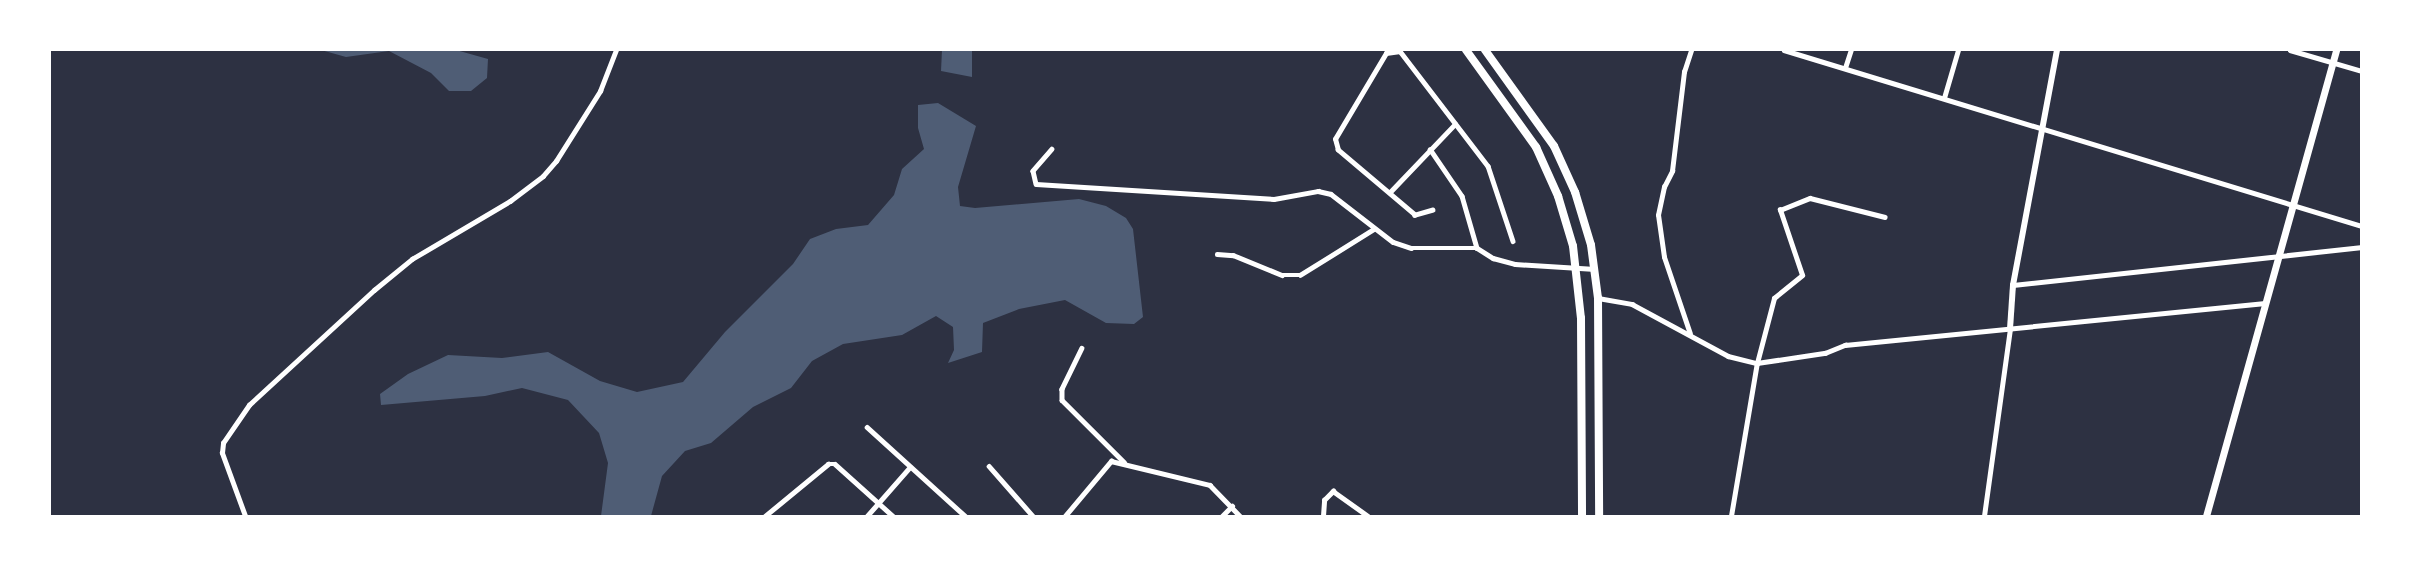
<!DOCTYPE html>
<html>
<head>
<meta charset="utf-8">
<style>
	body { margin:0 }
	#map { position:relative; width:2411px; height:566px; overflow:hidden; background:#2d3142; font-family:"Open Sans",sans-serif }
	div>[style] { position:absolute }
	.water>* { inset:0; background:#4f5d75 }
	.minor>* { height:4.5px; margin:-2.25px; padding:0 2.25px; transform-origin:2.25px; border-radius:2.25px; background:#fff }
	.tertiary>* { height:6px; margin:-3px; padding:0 3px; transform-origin:3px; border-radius:3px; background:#fff }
	.secondary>* { height:7px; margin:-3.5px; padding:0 3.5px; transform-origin:3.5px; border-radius:3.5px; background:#fff }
	.trunk>* { height:8px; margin:-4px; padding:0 4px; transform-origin:4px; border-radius:4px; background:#fff }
	span { translate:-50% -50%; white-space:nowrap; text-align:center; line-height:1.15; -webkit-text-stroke:4.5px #fff; paint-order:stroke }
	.frame { position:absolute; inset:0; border:51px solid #fff; pointer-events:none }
</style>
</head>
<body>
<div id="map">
	<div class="water">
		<div style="clip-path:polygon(321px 50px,456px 50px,488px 59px,487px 78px,471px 91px,449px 91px,431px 73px,389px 51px,346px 57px)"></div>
		<div style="clip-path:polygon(942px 50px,972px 50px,972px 77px,941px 71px)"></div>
		<div style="clip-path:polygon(938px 103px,976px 126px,958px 187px,960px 206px,975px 208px,1079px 199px,1106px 206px,1126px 218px,1133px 229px,1143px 317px,1134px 324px,1106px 323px,1065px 300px,1019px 309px,983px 323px,982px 352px,948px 363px,954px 350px,953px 327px,936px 316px,902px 335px,843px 344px,812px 361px,791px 388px,753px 407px,711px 443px,685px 451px,662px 476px,651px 516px,601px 516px,608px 463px,599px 433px,568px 400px,522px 388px,485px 396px,381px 405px,380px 394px,408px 374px,448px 355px,502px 358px,548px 352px,600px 381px,637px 392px,683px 382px,725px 332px,793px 264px,810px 239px,836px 229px,868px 225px,894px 195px,902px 169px,924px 149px,918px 128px,918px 105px)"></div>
	</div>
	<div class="minor">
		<div style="left:1784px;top:50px;width:604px;rotate:16.94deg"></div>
		<div style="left:2290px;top:50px;width:75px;rotate:16.3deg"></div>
		<div style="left:1845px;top:68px;width:19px;rotate:-72deg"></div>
		<div style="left:1944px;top:98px;width:50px;rotate:-73.7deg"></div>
		<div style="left:1052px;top:149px;width:29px;rotate:131deg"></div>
		<div style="left:1033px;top:171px;width:13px;rotate:77deg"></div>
		<div style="left:1036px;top:184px;width:238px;rotate:3.6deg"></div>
		<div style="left:1274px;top:199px;width:45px;rotate:-10.3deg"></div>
		<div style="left:1318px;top:191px;width:13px;rotate:13deg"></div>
		<div style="left:1331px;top:194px;width:78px;rotate:37.7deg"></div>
		<div style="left:1393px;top:242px;width:19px;rotate:18deg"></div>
		<div style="left:1411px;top:248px;width:66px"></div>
		<div style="left:1477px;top:248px;width:19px;rotate:32deg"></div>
		<div style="left:1493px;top:258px;width:23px;rotate:15deg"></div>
		<div style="left:1515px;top:264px;width:80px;rotate:3.6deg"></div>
		<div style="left:1430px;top:149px;width:57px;rotate:55.8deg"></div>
		<div style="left:1462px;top:196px;width:54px;rotate:73.9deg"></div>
		<div style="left:1390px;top:192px;width:94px;rotate:-46.3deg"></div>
		<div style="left:1433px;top:210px;width:19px;rotate:164deg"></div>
		<div style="left:1415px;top:215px;width:101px;rotate:-139.8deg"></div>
		<div style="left:1338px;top:150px;width:11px;rotate:-105deg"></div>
		<div style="left:1335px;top:139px;width:100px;rotate:-59.3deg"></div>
		<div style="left:1386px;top:53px;width:14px;rotate:-8deg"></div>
		<div style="left:1400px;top:51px;width:145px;rotate:52.6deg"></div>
		<div style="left:1488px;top:166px;width:79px;rotate:71.6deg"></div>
		<div style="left:1217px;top:254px;width:16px;rotate:4deg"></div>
		<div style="left:1233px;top:255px;width:53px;rotate:22.2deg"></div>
		<div style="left:1282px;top:275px;width:18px"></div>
		<div style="left:1300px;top:275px;width:87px;rotate:-31.9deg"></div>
		<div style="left:2013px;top:285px;width:351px;rotate:-6.2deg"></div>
		<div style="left:1598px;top:298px;width:35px;rotate:10deg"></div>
		<div style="left:1632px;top:304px;width:109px;rotate:28.4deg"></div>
		<div style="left:1728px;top:356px;width:30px;rotate:14deg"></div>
		<div style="left:1757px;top:363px;width:69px;rotate:-8.4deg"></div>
		<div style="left:1825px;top:353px;width:22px;rotate:-22deg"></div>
		<div style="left:1845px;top:345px;width:422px;rotate:-5.7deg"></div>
		<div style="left:1690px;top:334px;width:81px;rotate:-108.7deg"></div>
		<div style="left:1664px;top:257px;width:42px;rotate:-98.1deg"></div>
		<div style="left:1658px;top:215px;width:29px;rotate:-78deg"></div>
		<div style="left:1664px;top:187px;width:18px;rotate:-63deg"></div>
		<div style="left:1672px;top:171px;width:100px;rotate:-83.1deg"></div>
		<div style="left:1684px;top:72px;width:23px;rotate:-72deg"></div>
		<div style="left:1082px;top:348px;width:46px;rotate:116deg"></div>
		<div style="left:1062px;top:389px;width:11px;rotate:90deg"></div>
		<div style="left:1062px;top:400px;width:88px;rotate:45deg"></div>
		<div style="left:867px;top:427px;width:132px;rotate:42.2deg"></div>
		<div style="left:989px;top:466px;width:67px;rotate:48.7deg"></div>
		<div style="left:245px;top:516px;width:67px;rotate:-110.1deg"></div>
		<div style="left:222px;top:453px;width:10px;rotate:-84deg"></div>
		<div style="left:223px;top:443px;width:46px;rotate:-55.6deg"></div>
		<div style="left:249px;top:405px;width:170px;rotate:-42.6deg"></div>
		<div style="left:374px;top:290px;width:49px;rotate:-39.2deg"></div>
		<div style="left:412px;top:259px;width:114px;rotate:-30.6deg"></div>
		<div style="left:510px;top:201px;width:41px;rotate:-37.1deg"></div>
		<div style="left:543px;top:176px;width:20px;rotate:-49deg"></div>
		<div style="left:556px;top:161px;width:83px;rotate:-57.8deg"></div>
		<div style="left:600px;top:91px;width:44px;rotate:-68.7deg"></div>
		<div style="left:765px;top:516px;width:82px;rotate:-39.5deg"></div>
		<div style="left:828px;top:464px;width:7px"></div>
		<div style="left:835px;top:464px;width:78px;rotate:41.9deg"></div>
		<div style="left:867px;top:516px;width:65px;rotate:-48.7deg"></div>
		<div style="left:1065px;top:516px;width:72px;rotate:-50.1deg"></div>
		<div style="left:1111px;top:461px;width:102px;rotate:13.6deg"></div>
		<div style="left:1210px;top:485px;width:43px;rotate:45.9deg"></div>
		<div style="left:1222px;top:516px;width:14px;rotate:-45deg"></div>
		<div style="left:1323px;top:516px;width:16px;rotate:-86deg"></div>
		<div style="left:1324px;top:500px;width:13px;rotate:-45deg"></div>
		<div style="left:1333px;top:491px;width:43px;rotate:35.5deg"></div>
		<div style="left:1731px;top:516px;width:155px;rotate:-80.4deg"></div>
		<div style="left:1757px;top:363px;width:67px;rotate:-75.3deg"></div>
		<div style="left:1774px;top:298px;width:36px;rotate:-39deg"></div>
		<div style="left:1802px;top:275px;width:69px;rotate:-108.7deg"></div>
		<div style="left:1780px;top:210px;width:32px;rotate:-22deg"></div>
		<div style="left:1810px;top:198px;width:77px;rotate:14.2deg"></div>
		<div style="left:1984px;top:516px;width:189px;rotate:-82.1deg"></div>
	</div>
	<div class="tertiary">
		<div style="left:2010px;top:329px;width:44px;rotate:-86.1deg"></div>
		<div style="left:2013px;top:285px;width:239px;rotate:-79.4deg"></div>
	</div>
	<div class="secondary">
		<div style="left:2206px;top:516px;width:484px;rotate:-74.4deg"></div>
	</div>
	<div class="trunk">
		<div style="left:1466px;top:50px;width:120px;rotate:54.2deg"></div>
		<div style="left:1536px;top:147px;width:54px;rotate:65.8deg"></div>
		<div style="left:1558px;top:196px;width:52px;rotate:73.3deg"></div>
		<div style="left:1573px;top:246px;width:72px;rotate:83.7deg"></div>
		<div style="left:1581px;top:318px;width:198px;rotate:89.7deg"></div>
		<div style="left:1485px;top:50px;width:118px;rotate:54.3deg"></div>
		<div style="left:1554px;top:146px;width:51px;rotate:65.5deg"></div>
		<div style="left:1575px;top:192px;width:55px;rotate:73.2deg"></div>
		<div style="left:1591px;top:245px;width:53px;rotate:82.5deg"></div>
		<div style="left:1598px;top:298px;width:218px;rotate:89.7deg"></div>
	</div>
	<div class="frame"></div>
</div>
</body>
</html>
